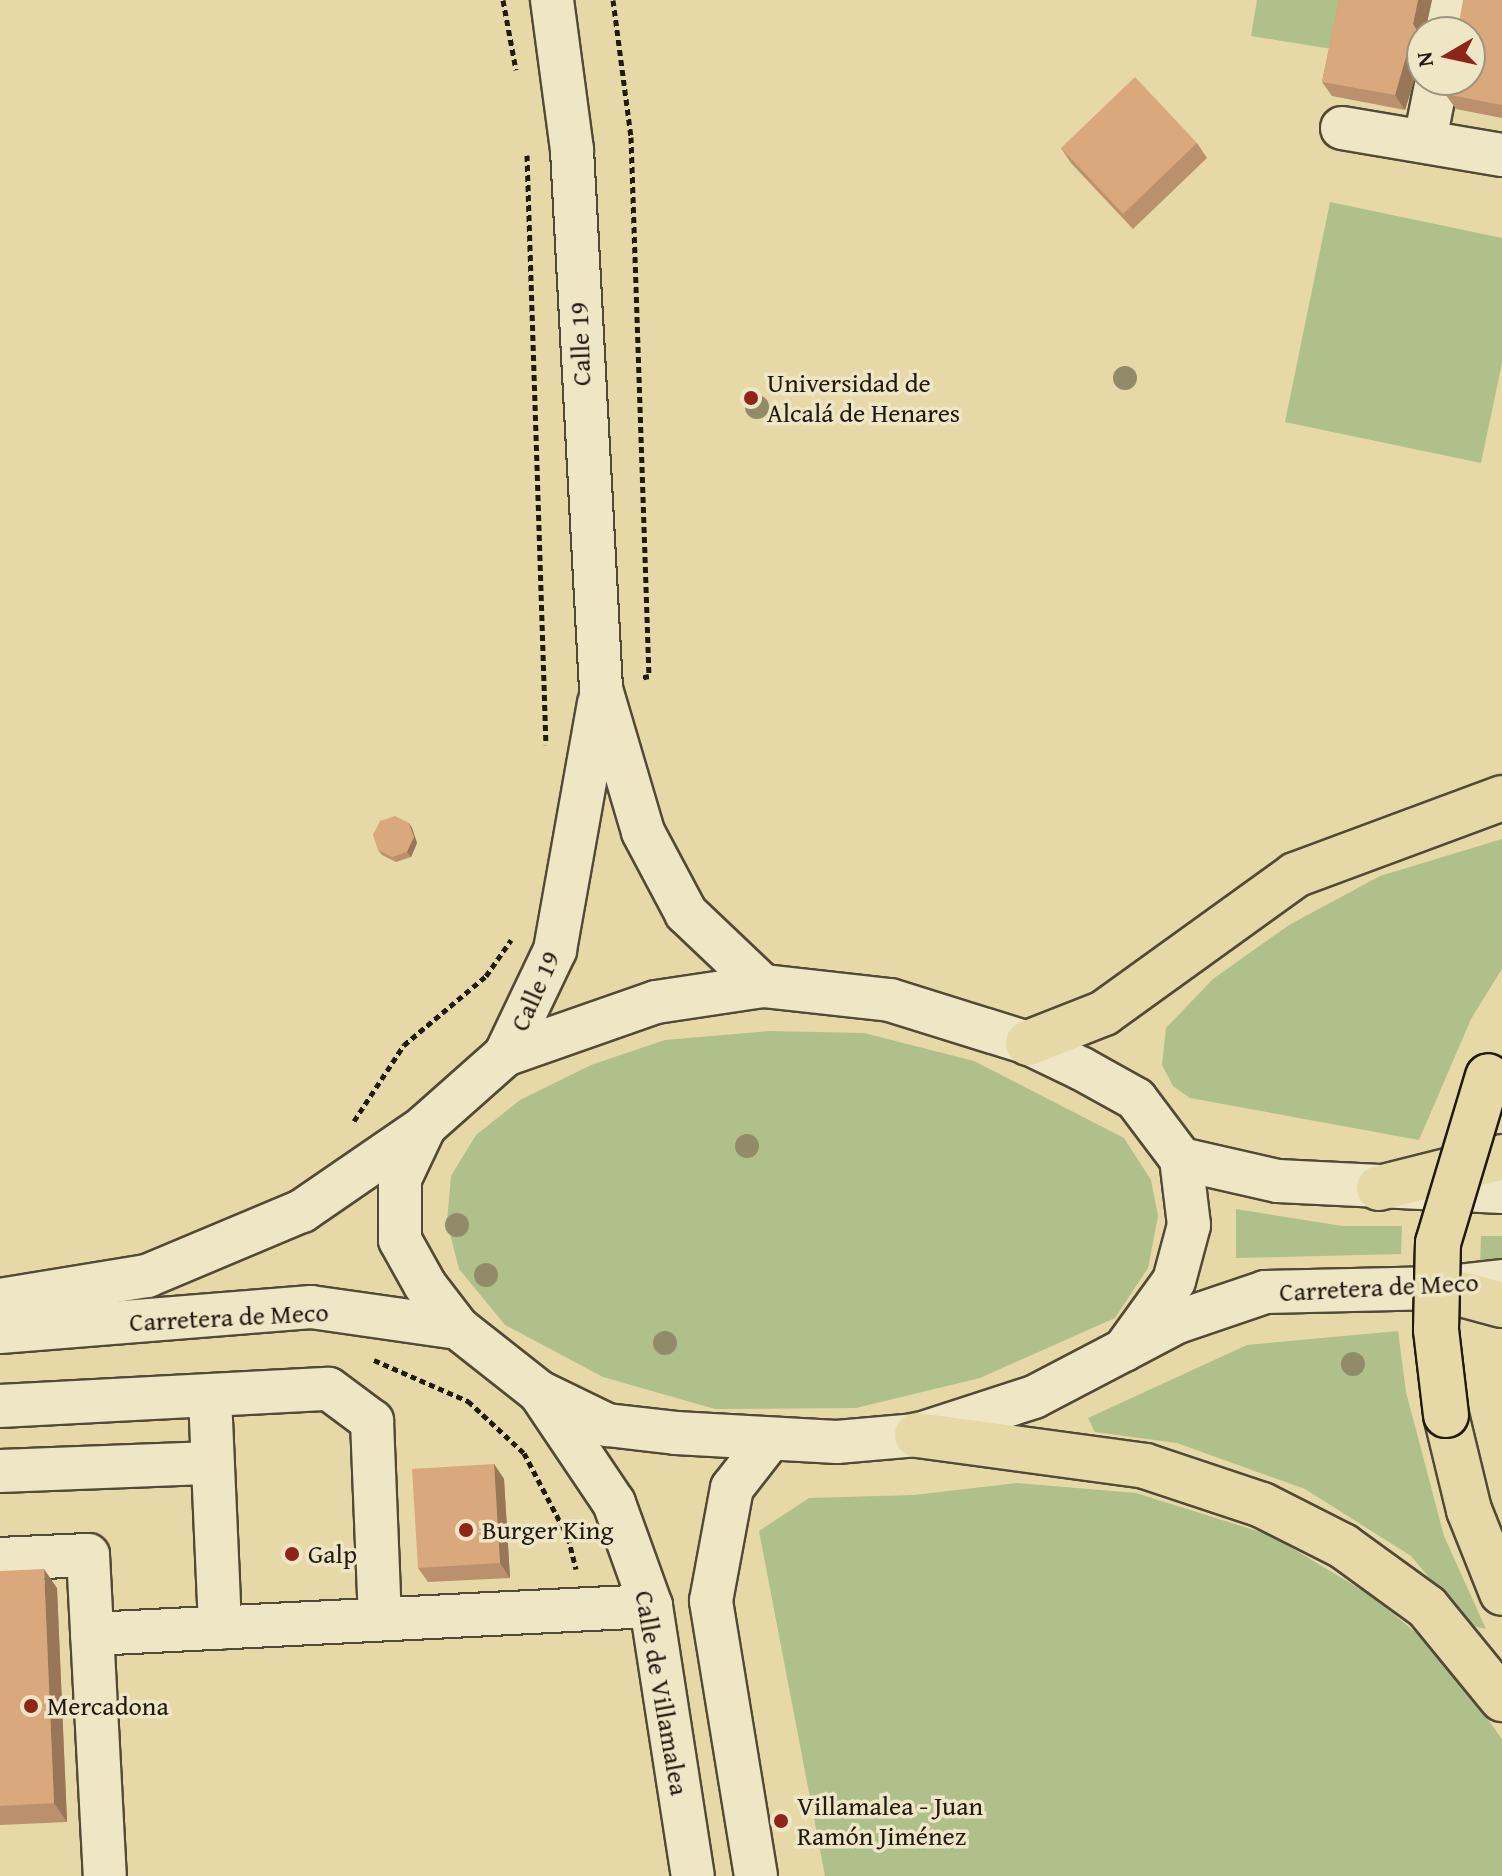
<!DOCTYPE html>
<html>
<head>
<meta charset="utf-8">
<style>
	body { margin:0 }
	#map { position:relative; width:1502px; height:1876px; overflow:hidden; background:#e7d8a7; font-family:"Gentium Book Plus",serif }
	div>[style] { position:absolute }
	.green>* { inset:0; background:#b0c08b }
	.path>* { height:5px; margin-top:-2.5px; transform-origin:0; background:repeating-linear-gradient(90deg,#211a11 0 6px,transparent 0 10px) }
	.roads { filter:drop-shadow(2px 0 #524a36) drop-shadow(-2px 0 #524a36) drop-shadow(0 2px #524a36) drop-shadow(0 -2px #524a36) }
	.minor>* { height:42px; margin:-21px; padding:0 21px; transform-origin:21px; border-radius:21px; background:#efe6c6 }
	.highway>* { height:44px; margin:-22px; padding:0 22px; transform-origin:22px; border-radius:22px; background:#e7d8a7 }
	.bridges { filter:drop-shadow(2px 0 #211a11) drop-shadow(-2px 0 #211a11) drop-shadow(0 2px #211a11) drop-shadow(0 -2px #211a11) }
	.highway-bridge>* { height:44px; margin:-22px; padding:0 22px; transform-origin:22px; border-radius:22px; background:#e7d8a7 }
	.trees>* { width:24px; height:24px; margin:-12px; border-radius:50%; background:#928b69 }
	.wall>* { inset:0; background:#bb906c }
	.shaded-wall>* { inset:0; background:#997658 }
	.building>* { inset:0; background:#daa87d }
	.dots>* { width:22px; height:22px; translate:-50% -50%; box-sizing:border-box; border:4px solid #efe6c6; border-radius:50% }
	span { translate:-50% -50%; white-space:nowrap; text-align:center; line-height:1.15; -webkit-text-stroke:7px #efe6c6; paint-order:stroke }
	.street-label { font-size:26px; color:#211a11 }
	.poi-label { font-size:26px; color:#211a11 }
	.left { translate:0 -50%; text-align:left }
	.north { position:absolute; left:1406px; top:16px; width:80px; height:80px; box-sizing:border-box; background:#efe6c6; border:2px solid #9d947e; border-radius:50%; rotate:261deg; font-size:22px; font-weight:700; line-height:32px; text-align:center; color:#211a11 }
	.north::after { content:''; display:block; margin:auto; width:28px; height:36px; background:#8f2418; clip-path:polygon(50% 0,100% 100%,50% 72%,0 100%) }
</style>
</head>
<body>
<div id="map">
	<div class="green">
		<div style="clip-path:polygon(1257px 0,1347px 0,1338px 50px,1251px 36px)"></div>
		<div style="clip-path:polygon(1330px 202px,1502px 238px,1502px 363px,1481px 463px,1285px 422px)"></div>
		<div style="clip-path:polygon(1502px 839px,1502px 969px,1471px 1019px,1419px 1140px,1190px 1098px,1173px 1086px,1162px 1065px,1166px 1028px,1213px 979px,1289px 925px,1380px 876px)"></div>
		<div style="clip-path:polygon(769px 1031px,864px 1033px,974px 1061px,1124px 1138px,1151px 1180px,1158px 1216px,1148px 1268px,1115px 1318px,980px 1378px,856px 1408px,715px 1409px,603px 1377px,505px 1325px,459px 1269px,447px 1222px,451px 1176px,476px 1135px,520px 1100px,591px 1065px,665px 1040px)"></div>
		<div style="clip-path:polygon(1236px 1209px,1342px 1226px,1402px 1226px,1401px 1254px,1236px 1258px)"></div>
		<div style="clip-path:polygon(1481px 1236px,1502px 1236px,1502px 1263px,1480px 1266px)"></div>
		<div style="clip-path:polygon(1398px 1331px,1406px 1392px,1444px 1536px,1486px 1629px,1469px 1625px,1411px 1556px,1305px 1489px,1177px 1443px,1095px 1432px,1088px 1418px,1247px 1345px)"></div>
		<div style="clip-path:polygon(1017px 1483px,1136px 1493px,1270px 1535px,1372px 1596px,1440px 1653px,1502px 1739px,1502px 1876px,825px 1876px,759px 1531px,809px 1498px,914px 1495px)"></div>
	</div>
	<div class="path">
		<div style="left:503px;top:0;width:71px;rotate:79.5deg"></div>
		<div style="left:613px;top:0;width:138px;rotate:82.5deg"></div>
		<div style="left:631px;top:137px;width:539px;rotate:88.09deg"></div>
		<div style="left:649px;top:676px;width:9px;rotate:167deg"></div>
		<div style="left:527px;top:155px;width:590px;rotate:88.16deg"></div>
		<div style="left:354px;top:1121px;width:91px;rotate:-56.7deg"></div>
		<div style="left:404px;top:1045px;width:107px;rotate:-40.1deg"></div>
		<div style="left:486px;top:976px;width:44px;rotate:-55.2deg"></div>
		<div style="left:374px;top:1360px;width:103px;rotate:23.6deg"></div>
		<div style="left:468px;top:1401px;width:76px;rotate:42.9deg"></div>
		<div style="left:524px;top:1453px;width:95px;rotate:62.4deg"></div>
		<div style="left:568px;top:1537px;width:33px;rotate:76deg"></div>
	</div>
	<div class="roads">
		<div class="minor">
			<div style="left:552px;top:0;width:151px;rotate:82.4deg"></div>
			<div style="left:572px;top:150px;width:540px;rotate:86.92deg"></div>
			<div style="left:601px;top:689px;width:149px;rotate:73.6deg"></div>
			<div style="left:643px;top:832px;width:92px;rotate:62deg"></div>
			<div style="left:686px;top:913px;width:106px;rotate:43.5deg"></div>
			<div style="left:1446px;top:32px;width:33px;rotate:-78deg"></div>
			<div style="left:1342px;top:128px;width:162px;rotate:9.6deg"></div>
			<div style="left:1425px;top:140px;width:61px;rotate:-78.7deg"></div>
			<div style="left:505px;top:1055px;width:116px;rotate:-64.5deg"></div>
			<div style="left:555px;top:950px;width:251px;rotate:-79.9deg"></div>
			<div style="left:1181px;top:1159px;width:99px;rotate:12.8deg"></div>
			<div style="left:1278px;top:1181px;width:224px;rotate:2.8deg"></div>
			<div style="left:0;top:1300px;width:149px;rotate:-9.3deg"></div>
			<div style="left:147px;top:1276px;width:168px;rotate:-22.8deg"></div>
			<div style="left:302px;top:1211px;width:148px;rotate:-34.5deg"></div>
			<div style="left:0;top:1332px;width:312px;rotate:-4.6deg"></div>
			<div style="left:311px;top:1307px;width:148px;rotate:8.1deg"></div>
			<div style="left:1124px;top:1350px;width:85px;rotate:-54.1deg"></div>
			<div style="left:1174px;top:1281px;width:58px;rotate:-75deg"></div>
			<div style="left:1189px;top:1225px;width:66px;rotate:-96.9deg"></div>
			<div style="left:1181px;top:1159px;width:75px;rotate:-126.9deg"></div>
			<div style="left:1136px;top:1099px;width:62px;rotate:-150.9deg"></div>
			<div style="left:1082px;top:1069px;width:60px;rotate:-154.3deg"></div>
			<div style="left:1028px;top:1043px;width:145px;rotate:-162.7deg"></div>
			<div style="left:890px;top:1000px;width:128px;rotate:-173.7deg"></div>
			<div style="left:763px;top:986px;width:108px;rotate:171.5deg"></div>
			<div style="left:656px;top:1002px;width:160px;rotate:160.7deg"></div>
			<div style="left:505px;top:1055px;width:107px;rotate:138.4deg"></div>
			<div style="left:425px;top:1126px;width:59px;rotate:115.3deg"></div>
			<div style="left:400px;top:1179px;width:61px;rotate:90deg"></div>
			<div style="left:400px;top:1240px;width:51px;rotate:60.9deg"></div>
			<div style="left:425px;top:1285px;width:54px;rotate:52.5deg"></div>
			<div style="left:458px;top:1328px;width:103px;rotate:38.3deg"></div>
			<div style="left:539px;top:1392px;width:76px;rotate:25.9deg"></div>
			<div style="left:607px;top:1425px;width:69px;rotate:6.6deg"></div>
			<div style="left:676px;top:1433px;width:161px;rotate:3.2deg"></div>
			<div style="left:837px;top:1442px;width:80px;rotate:-5deg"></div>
			<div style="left:917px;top:1435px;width:123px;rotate:-18deg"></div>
			<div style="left:1034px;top:1397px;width:102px;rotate:-27.6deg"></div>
			<div style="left:1124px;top:1350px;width:60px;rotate:-27.8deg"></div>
			<div style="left:1177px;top:1322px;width:93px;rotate:-18.8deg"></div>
			<div style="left:1265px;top:1292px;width:174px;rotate:-1.3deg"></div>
			<div style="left:1439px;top:1288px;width:63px;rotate:-6.3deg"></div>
			<div style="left:540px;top:1393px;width:133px;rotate:56.1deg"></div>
			<div style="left:614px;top:1503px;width:109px;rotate:70.2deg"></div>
			<div style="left:651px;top:1606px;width:273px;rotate:81.2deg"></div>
			<div style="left:210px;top:1397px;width:231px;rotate:87.5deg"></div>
			<div style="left:0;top:1406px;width:329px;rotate:-3deg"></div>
			<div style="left:329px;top:1389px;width:54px;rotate:36.7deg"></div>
			<div style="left:372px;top:1421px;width:197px;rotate:87.7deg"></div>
			<div style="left:0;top:1471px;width:212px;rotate:-2.2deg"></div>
			<div style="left:0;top:1559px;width:88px;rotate:-2.6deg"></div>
			<div style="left:88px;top:1555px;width:321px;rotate:87deg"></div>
			<div style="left:92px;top:1634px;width:560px;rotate:-2.87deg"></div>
			<div style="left:756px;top:1876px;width:279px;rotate:-99.3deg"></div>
			<div style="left:711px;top:1601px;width:115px;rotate:-79.5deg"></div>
			<div style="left:732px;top:1488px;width:62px;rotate:-52.2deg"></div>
		</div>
		<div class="highway">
			<div style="left:1028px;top:1043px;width:82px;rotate:-21.5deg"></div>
			<div style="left:1104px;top:1013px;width:236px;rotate:-35.8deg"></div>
			<div style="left:1295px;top:875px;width:221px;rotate:-20.4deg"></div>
			<div style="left:1379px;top:1188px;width:127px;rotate:-14.1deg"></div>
			<div style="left:1439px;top:1288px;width:65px;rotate:15.1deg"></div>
			<div style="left:1446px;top:1415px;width:98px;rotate:76.4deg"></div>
			<div style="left:1469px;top:1510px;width:89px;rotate:68.3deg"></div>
			<div style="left:917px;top:1435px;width:230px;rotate:7.7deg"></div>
			<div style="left:1145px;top:1466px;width:123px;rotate:18.4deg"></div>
			<div style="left:1262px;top:1505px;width:91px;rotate:26.8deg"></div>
			<div style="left:1343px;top:1546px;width:104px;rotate:36deg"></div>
			<div style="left:1427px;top:1607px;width:119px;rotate:50.8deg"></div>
		</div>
	</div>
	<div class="bridges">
		<div class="highway-bridge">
			<div style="left:1446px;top:1415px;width:86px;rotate:-96.7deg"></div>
			<div style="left:1436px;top:1330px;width:87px;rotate:-88.7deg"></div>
			<div style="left:1438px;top:1243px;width:174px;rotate:-73.3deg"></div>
		</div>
	</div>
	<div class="trees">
		<div style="left:1125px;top:378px"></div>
		<div style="left:757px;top:407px"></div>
		<div style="left:747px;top:1146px"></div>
		<div style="left:457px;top:1225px"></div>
		<div style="left:486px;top:1275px"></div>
		<div style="left:665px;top:1343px"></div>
		<div style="left:1353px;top:1364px"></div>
	</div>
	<div class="wall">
		<div style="clip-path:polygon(1339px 0,1432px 0,1425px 32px,1422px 32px,1422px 64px,1419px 65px,1405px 110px,1332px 96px,1322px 82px)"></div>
		<div style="clip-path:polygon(1502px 0,1502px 118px,1456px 109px,1445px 94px)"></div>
		<div style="clip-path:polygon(1197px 143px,1207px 158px,1133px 229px,1071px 163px,1061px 148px)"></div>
		<div style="clip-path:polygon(409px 823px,412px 828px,417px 843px,411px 857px,396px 862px,382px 855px,378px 850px)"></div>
		<div style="clip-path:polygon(494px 1464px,504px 1479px,510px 1578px,428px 1582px,418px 1568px)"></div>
		<div style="clip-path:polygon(0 1571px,57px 1588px,67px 1822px,0 1825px)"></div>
	</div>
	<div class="shaded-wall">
		<div style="clip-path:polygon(1418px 0,1432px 0,1425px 32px,1422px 32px,1422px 38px,1413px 24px)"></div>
		<div style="clip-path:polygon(1408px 50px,1419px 65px,1405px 110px,1395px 95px)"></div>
		<div style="clip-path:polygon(409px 823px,412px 828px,417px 843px,411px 857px,407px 852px)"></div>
		<div style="clip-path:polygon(494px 1464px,504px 1479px,510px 1578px,500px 1563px)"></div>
		<div style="clip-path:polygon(44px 1569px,57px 1588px,67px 1822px,54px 1803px)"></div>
	</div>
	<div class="building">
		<div style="clip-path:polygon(1339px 0,1418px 0,1413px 24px,1420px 36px,1422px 36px,1422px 45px,1408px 50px,1395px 95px,1322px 82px)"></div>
		<div style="clip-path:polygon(1463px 0,1502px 0,1502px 105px,1445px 94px,1447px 80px,1470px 80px,1470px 32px,1450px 32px,1459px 23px)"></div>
		<div style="clip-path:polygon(1135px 77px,1197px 143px,1123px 214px,1061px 148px)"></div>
		<div style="clip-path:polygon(395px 816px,409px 823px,414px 837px,407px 852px,392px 857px,378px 850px,373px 835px,380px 821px)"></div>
		<div style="clip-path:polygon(494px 1464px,500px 1563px,418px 1568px,412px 1469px)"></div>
		<div style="clip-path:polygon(44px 1569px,54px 1803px,0 1806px,0 1571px)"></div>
	</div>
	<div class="dots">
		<div style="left:751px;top:398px;background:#8f2418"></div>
		<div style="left:466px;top:1530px;background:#8f2418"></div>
		<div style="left:292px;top:1554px;background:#8f2418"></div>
		<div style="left:31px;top:1706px;background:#8f2418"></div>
		<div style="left:781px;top:1821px;background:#8f2418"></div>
	</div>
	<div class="street-label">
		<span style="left:580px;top:344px;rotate:-92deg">Calle 19</span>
		<span style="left:535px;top:991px;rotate:-66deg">Calle 19</span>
		<span style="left:1379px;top:1287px;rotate:-3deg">Carretera de Meco</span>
		<span style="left:229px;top:1317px;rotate:-3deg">Carretera de Meco</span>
		<span style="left:662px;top:1693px;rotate:80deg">Calle de Villamalea</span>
	</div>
	<div class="poi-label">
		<span class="left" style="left:767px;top:398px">Universidad de<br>Alcalá de Henares</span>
		<span class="left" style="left:482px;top:1530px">Burger King</span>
		<span class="left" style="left:308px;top:1554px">Galp</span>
		<span class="left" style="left:47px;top:1706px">Mercadona</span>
		<span class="left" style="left:797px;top:1821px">Villamalea - Juan<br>Ramón Jiménez</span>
	</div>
	<div class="north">N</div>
</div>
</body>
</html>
